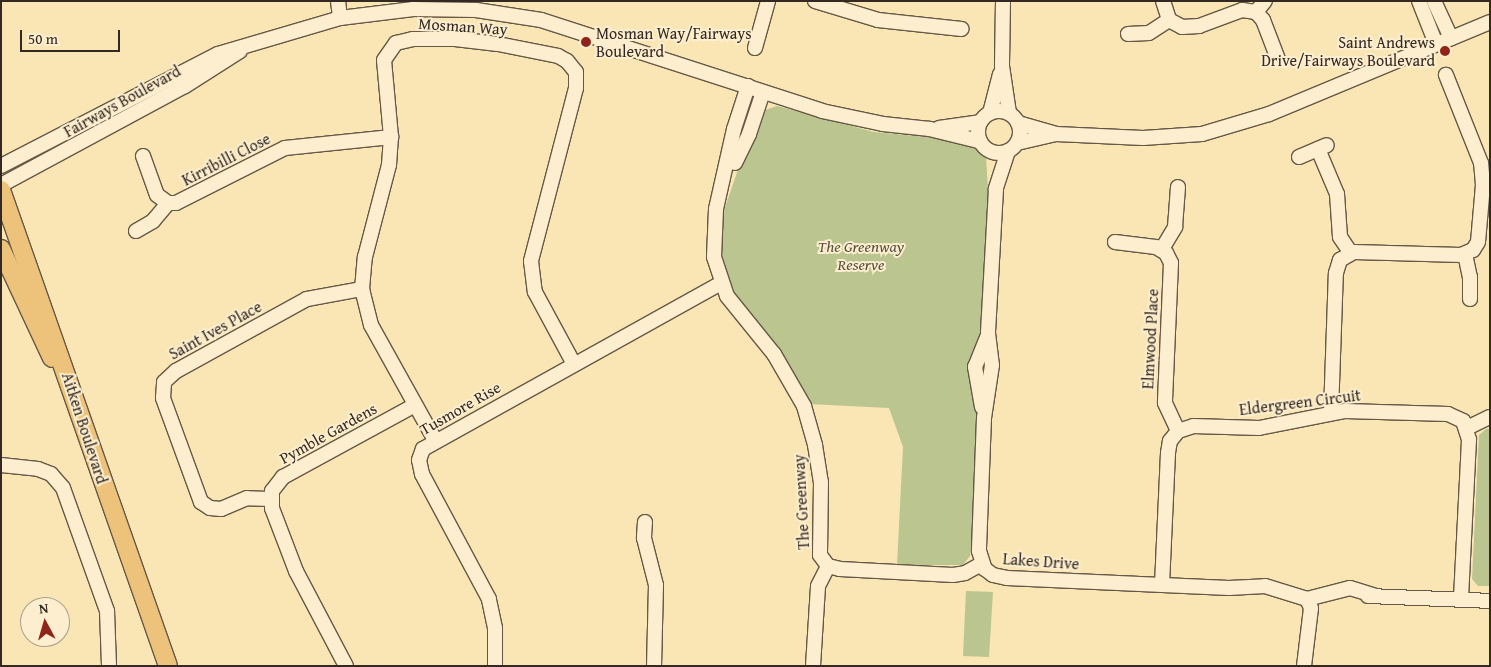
<!DOCTYPE html>
<html>
<head>
<meta charset="utf-8">
<style>
	body { margin:0 }
	#map { position:relative; width:1491px; height:667px; overflow:hidden; background:#fae5b4; font-family:"Gentium Book Plus",serif }
	div>[style] { position:absolute }
	.green>* { inset:0; background:#bac590 }
	.roads { filter:drop-shadow(1px 0 #665846) drop-shadow(-1px 0 #665846) drop-shadow(0 1px #665846) drop-shadow(0 -1px #665846) }
	.minor>* { height:14px; margin:-7px; padding:0 7px; transform-origin:7px; border-radius:7px; background:#fceece }
	.minor>.ring { margin:-7px; padding:0; box-sizing:content-box; background:none; border:14px solid #fceece; border-radius:50% }
	.major>* { height:18px; margin:-9px; padding:0 9px; transform-origin:9px; border-radius:9px; background:#edc27a }
	.dots>* { width:14px; height:14px; translate:-50% -50%; box-sizing:border-box; border:2px solid #fceece; border-radius:50% }
	span { translate:-50% -50%; white-space:nowrap; text-align:center; line-height:1.15; -webkit-text-stroke:4px #fceece; paint-order:stroke }
	.street-label { font-size:16px; color:#342922 }
	.poi-label { font-size:16px; color:#342922 }
	.left { translate:0 -50%; text-align:left }
	.right { translate:-100% -50%; text-align:right }
	.park-label { font-size:16px; color:#56503e; font-style:italic }
	.frame { position:absolute; inset:0; border:2px solid #342922; pointer-events:none }
	.north { position:absolute; left:20px; top:597px; width:50px; height:50px; box-sizing:border-box; background:#fceece; border:1px solid #ac9f89; border-radius:50%; rotate:354deg; font-size:14px; font-weight:700; line-height:20px; text-align:center; color:#342922 }
	.north::after { content:''; display:block; margin:auto; width:18px; height:22px; background:#8f2418; clip-path:polygon(50% 0,100% 100%,50% 72%,0 100%) }
	.scale { position:absolute; left:20px; top:30px; width:100px; height:22px; box-sizing:border-box; border:2px solid #342922; border-top:0; padding-left:6px; font-size:15px; line-height:18px; white-space:nowrap; color:#342922; -webkit-text-stroke:4px #fceece; paint-order:stroke }
</style>
</head>
<body>
<div id="map">
	<div class="green">
		<div style="clip-path:polygon(777px 106px,874px 132px,951px 139px,977px 147px,986px 157px,988px 190px,972px 544px,970px 556px,963px 565px,897px 565px,903px 447px,889px 408px,809px 404px,777px 347px,731px 289px,720px 247px,724px 210px,742px 158px,762px 111px)"></div>
		<div style="clip-path:polygon(1486px 429px,1490px 429px,1490px 586px,1478px 586px,1472px 579px,1479px 435px)"></div>
		<div style="clip-path:polygon(966px 591px,993px 592px,989px 657px,963px 656px)"></div>
	</div>
	<div class="roads">
		<div class="minor">
			<div style="left:338px;top:1px;width:17px;rotate:83deg"></div>
			<div style="left:815px;top:1px;width:66px;rotate:16.8deg"></div>
			<div style="left:878px;top:20px;width:84px;rotate:6.1deg"></div>
			<div style="left:1003px;top:1px;width:65px;rotate:90.9deg"></div>
			<div style="left:1002px;top:66px;width:48px;rotate:81.5deg"></div>
			<div style="left:1163px;top:1px;width:20px;rotate:72deg"></div>
			<div style="left:1169px;top:20px;width:15px;rotate:28deg"></div>
			<div style="left:1182px;top:27px;width:17px;rotate:-3deg"></div>
			<div style="left:1199px;top:26px;width:46px;rotate:-20.4deg"></div>
			<div style="left:1242px;top:10px;width:14px;rotate:8deg"></div>
			<div style="left:1256px;top:12px;width:11px;rotate:49deg"></div>
			<div style="left:1263px;top:20px;width:42px;rotate:69deg"></div>
			<div style="left:1419px;top:1px;width:46px;rotate:68.4deg"></div>
			<div style="left:1434px;top:1px;width:41px;rotate:65.3deg"></div>
			<div style="left:1256px;top:12px;width:14px;rotate:-51deg"></div>
			<div style="left:1128px;top:34px;width:21px;rotate:-3deg"></div>
			<div style="left:1149px;top:33px;width:24px;rotate:-33deg"></div>
			<div style="left:755px;top:48px;width:49px;rotate:-74.5deg"></div>
			<div style="left:748px;top:86px;width:45px;rotate:108deg"></div>
			<div style="left:734px;top:129px;width:82px;rotate:102.7deg"></div>
			<div style="left:716px;top:209px;width:48px;rotate:92.4deg"></div>
			<div style="left:714px;top:257px;width:41px;rotate:71.6deg"></div>
			<div style="left:727px;top:296px;width:75px;rotate:51deg"></div>
			<div style="left:774px;top:354px;width:60px;rotate:60deg"></div>
			<div style="left:804px;top:406px;width:41px;rotate:74.2deg"></div>
			<div style="left:815px;top:445px;width:37px;rotate:81deg"></div>
			<div style="left:821px;top:482px;width:73px;rotate:90.8deg"></div>
			<div style="left:820px;top:555px;width:14px;rotate:54deg"></div>
			<div style="left:828px;top:566px;width:12px;rotate:14deg"></div>
			<div style="left:840px;top:569px;width:113px;rotate:3deg"></div>
			<div style="left:953px;top:575px;width:12px;rotate:-9deg"></div>
			<div style="left:965px;top:573px;width:18px;rotate:-29deg"></div>
			<div class="ring" style="left:978px;top:111px;width:28px;height:28px"></div>
			<div style="left:990px;top:113px;width:40px;rotate:-75.6deg"></div>
			<div style="left:1018px;top:123px;width:40px;rotate:16deg"></div>
			<div style="left:1056px;top:134px;width:87px;rotate:2.6deg"></div>
			<div style="left:1143px;top:138px;width:59px;rotate:-3.9deg"></div>
			<div style="left:1202px;top:134px;width:70px;rotate:-16.6deg"></div>
			<div style="left:1269px;top:114px;width:239px;rotate:-22.6deg"></div>
			<div style="left:939px;top:128px;width:41px;rotate:-8.3deg"></div>
			<div style="left:1017px;top:143px;width:39px;rotate:-13deg"></div>
			<div style="left:1318px;top:149px;width:49px;rotate:67.1deg"></div>
			<div style="left:1337px;top:194px;width:43px;rotate:86deg"></div>
			<div style="left:1340px;top:237px;width:18px;rotate:56deg"></div>
			<div style="left:1008px;top:151px;width:40px;rotate:108deg"></div>
			<div style="left:996px;top:189px;width:144px;rotate:93.2deg"></div>
			<div style="left:988px;top:333px;width:32px;rotate:83deg"></div>
			<div style="left:992px;top:365px;width:54px;rotate:98.6deg"></div>
			<div style="left:984px;top:418px;width:133px;rotate:92.2deg"></div>
			<div style="left:979px;top:551px;width:19px;rotate:72deg"></div>
			<div style="left:985px;top:569px;width:10px;rotate:37deg"></div>
			<div style="left:993px;top:575px;width:14px;rotate:12deg"></div>
			<div style="left:1007px;top:578px;width:222px;rotate:2.6deg"></div>
			<div style="left:1229px;top:588px;width:36px;rotate:-3deg"></div>
			<div style="left:1265px;top:586px;width:44px;rotate:17.2deg"></div>
			<div style="left:1307px;top:599px;width:44px;rotate:-14.3deg"></div>
			<div style="left:1350px;top:588px;width:27px;rotate:17deg"></div>
			<div style="left:143px;top:156px;width:41px;rotate:70.3deg"></div>
			<div style="left:157px;top:195px;width:14px;rotate:36deg"></div>
			<div style="left:168px;top:203px;width:8px"></div>
			<div style="left:176px;top:203px;width:122px;rotate:-26.8deg"></div>
			<div style="left:285px;top:148px;width:107px;rotate:-5.9deg"></div>
			<div style="left:1299px;top:157px;width:30px;rotate:-23deg"></div>
			<div style="left:735px;top:163px;width:32px;rotate:-64deg"></div>
			<div style="left:749px;top:134px;width:44px;rotate:-71.6deg"></div>
			<div style="left:1px;top:166px;width:244px;rotate:-27.3deg"></div>
			<div style="left:218px;top:54px;width:127px;rotate:-16.4deg"></div>
			<div style="left:340px;top:18px;width:74px;rotate:-7deg"></div>
			<div style="left:413px;top:9px;width:63px;rotate:0.9deg"></div>
			<div style="left:476px;top:10px;width:66px;rotate:8.7deg"></div>
			<div style="left:541px;top:20px;width:295px;rotate:17.9deg"></div>
			<div style="left:822px;top:111px;width:62px;rotate:12deg"></div>
			<div style="left:883px;top:124px;width:47px;rotate:6.1deg"></div>
			<div style="left:930px;top:129px;width:50px;rotate:13.8deg"></div>
			<div style="left:1px;top:185px;width:209px;rotate:-28.3deg"></div>
			<div style="left:185px;top:86px;width:65px;rotate:-32.5deg"></div>
			<div style="left:136px;top:231px;width:20px;rotate:-30deg"></div>
			<div style="left:153px;top:221px;width:23px;rotate:-50deg"></div>
			<div style="left:1115px;top:242px;width:41px;rotate:7deg"></div>
			<div style="left:1156px;top:247px;width:12px;rotate:31deg"></div>
			<div style="left:1166px;top:253px;width:11px;rotate:63deg"></div>
			<div style="left:1171px;top:263px;width:140px;rotate:92.5deg"></div>
			<div style="left:1165px;top:403px;width:31px;rotate:65deg"></div>
			<div style="left:1162px;top:249px;width:26px;rotate:-59deg"></div>
			<div style="left:1175px;top:227px;width:40px;rotate:-85.7deg"></div>
			<div style="left:1465px;top:254px;width:24px;rotate:78deg"></div>
			<div style="left:1470px;top:277px;width:22px;rotate:90deg"></div>
			<div style="left:982px;top:407px;width:41px;rotate:-99.9deg"></div>
			<div style="left:975px;top:367px;width:35px;rotate:-68deg"></div>
			<div style="left:1331px;top:413px;width:140px;rotate:-88deg"></div>
			<div style="left:1336px;top:273px;width:14px;rotate:-73deg"></div>
			<div style="left:1340px;top:260px;width:16px;rotate:-30deg"></div>
			<div style="left:1354px;top:252px;width:107px;rotate:1.6deg"></div>
			<div style="left:1461px;top:255px;width:13px;rotate:-23deg"></div>
			<div style="left:1473px;top:250px;width:9px;rotate:-58deg"></div>
			<div style="left:1478px;top:242px;width:57px;rotate:-85deg"></div>
			<div style="left:1483px;top:185px;width:22px;rotate:-95deg"></div>
			<div style="left:1481px;top:163px;width:95px;rotate:-111.7deg"></div>
			<div style="left:1467px;top:428px;width:25px;rotate:-26deg"></div>
			<div style="left:435px;top:440px;width:132px;rotate:-119.1deg"></div>
			<div style="left:371px;top:325px;width:37px;rotate:-104deg"></div>
			<div style="left:362px;top:289px;width:32px;rotate:-85deg"></div>
			<div style="left:365px;top:257px;width:95px;rotate:-75.4deg"></div>
			<div style="left:389px;top:165px;width:28px;rotate:-86deg"></div>
			<div style="left:391px;top:137px;width:77px;rotate:-95.2deg"></div>
			<div style="left:384px;top:60px;width:21px;rotate:-55deg"></div>
			<div style="left:396px;top:43px;width:17px;rotate:-13deg"></div>
			<div style="left:413px;top:39px;width:42px"></div>
			<div style="left:455px;top:39px;width:43px;rotate:6.6deg"></div>
			<div style="left:498px;top:44px;width:61px;rotate:11.3deg"></div>
			<div style="left:558px;top:56px;width:10px;rotate:29deg"></div>
			<div style="left:567px;top:61px;width:14px;rotate:51deg"></div>
			<div style="left:576px;top:72px;width:16px;rotate:90deg"></div>
			<div style="left:576px;top:88px;width:179px;rotate:104.6deg"></div>
			<div style="left:531px;top:261px;width:31px;rotate:83deg"></div>
			<div style="left:535px;top:292px;width:82px;rotate:61.6deg"></div>
			<div style="left:1px;top:465px;width:37px;rotate:6deg"></div>
			<div style="left:38px;top:469px;width:14px;rotate:21deg"></div>
			<div style="left:51px;top:474px;width:18px;rotate:49deg"></div>
			<div style="left:63px;top:488px;width:131px;rotate:70.3deg"></div>
			<div style="left:107px;top:611px;width:55px;rotate:87.9deg"></div>
			<div style="left:270px;top:499px;width:23px;rotate:-178deg"></div>
			<div style="left:247px;top:498px;width:28px;rotate:157deg"></div>
			<div style="left:221px;top:509px;width:11px;rotate:-175deg"></div>
			<div style="left:210px;top:508px;width:11px;rotate:-146deg"></div>
			<div style="left:201px;top:502px;width:111px;rotate:-110.1deg"></div>
			<div style="left:163px;top:398px;width:16px;rotate:-86deg"></div>
			<div style="left:164px;top:382px;width:16px;rotate:-43deg"></div>
			<div style="left:176px;top:371px;width:149px;rotate:-28.8deg"></div>
			<div style="left:307px;top:299px;width:56px;rotate:-10.3deg"></div>
			<div style="left:645px;top:522px;width:16px;rotate:94deg"></div>
			<div style="left:644px;top:538px;width:49px;rotate:75.7deg"></div>
			<div style="left:656px;top:585px;width:81px;rotate:91.4deg"></div>
			<div style="left:1162px;top:585px;width:132px;rotate:-87.4deg"></div>
			<div style="left:1168px;top:453px;width:12px;rotate:-81deg"></div>
			<div style="left:1170px;top:441px;width:13px;rotate:-51deg"></div>
			<div style="left:1178px;top:431px;width:16px;rotate:-18deg"></div>
			<div style="left:1193px;top:426px;width:66px;rotate:1.7deg"></div>
			<div style="left:1259px;top:428px;width:88px;rotate:-11.2deg"></div>
			<div style="left:1345px;top:411px;width:103px;rotate:1.7deg"></div>
			<div style="left:1448px;top:414px;width:17px;rotate:25deg"></div>
			<div style="left:1463px;top:421px;width:20px;rotate:72deg"></div>
			<div style="left:1469px;top:440px;width:159px;rotate:92.9deg"></div>
			<div style="left:1368px;top:596px;width:122px;rotate:2.3deg"></div>
			<div style="left:346px;top:666px;width:107px;rotate:-117.8deg"></div>
			<div style="left:296px;top:571px;width:67px;rotate:-110.9deg"></div>
			<div style="left:272px;top:508px;width:17px;rotate:-90deg"></div>
			<div style="left:272px;top:491px;width:18px;rotate:-52deg"></div>
			<div style="left:283px;top:477px;width:150px;rotate:-28.6deg"></div>
			<div style="left:495px;top:666px;width:38px;rotate:-90deg"></div>
			<div style="left:495px;top:628px;width:30px;rotate:-102deg"></div>
			<div style="left:489px;top:599px;width:142px;rotate:-118.2deg"></div>
			<div style="left:422px;top:474px;width:14px;rotate:-102deg"></div>
			<div style="left:419px;top:460px;width:12px;rotate:-70deg"></div>
			<div style="left:423px;top:449px;width:341px;rotate:-29.1deg"></div>
			<div style="left:813px;top:666px;width:80px;rotate:-86.4deg"></div>
			<div style="left:818px;top:586px;width:22px;rotate:-63deg"></div>
			<div style="left:1304px;top:666px;width:58px;rotate:-83.1deg"></div>
			<div style="left:1311px;top:608px;width:10px;rotate:-114deg"></div>
		</div>
		<div class="major">
			<div style="left:1px;top:190px;width:504px;rotate:70.67deg"></div>
			<div style="left:1px;top:249px;width:120px;rotate:64.9deg"></div>
		</div>
	</div>
	<div class="dots">
		<div style="left:586px;top:42px;background:#8f2418"></div>
		<div style="left:1445px;top:51px;background:#8f2418"></div>
	</div>
	<div class="street-label">
		<span style="left:463px;top:26px;rotate:4deg">Mosman Way</span>
		<span style="left:122px;top:101px;rotate:-29deg">Fairways Boulevard</span>
		<span style="left:226px;top:159px;rotate:-27deg">Kirribilli Close</span>
		<span style="left:215px;top:330px;rotate:-29deg">Saint Ives Place</span>
		<span style="left:1150px;top:339px;rotate:-87deg">Elmwood Place</span>
		<span style="left:1300px;top:402px;rotate:-7deg">Eldergreen Circuit</span>
		<span style="left:460px;top:408px;rotate:-30deg">Tusmore Rise</span>
		<span style="left:85px;top:428px;rotate:72deg">Aitken Boulevard</span>
		<span style="left:328px;top:433px;rotate:-29deg">Pymble Gardens</span>
		<span style="left:801px;top:502px;rotate:-93deg">The Greenway</span>
		<span style="left:1041px;top:561px;rotate:4deg">Lakes Drive</span>
	</div>
	<div class="poi-label">
		<span class="left" style="left:596px;top:42px">Mosman Way/Fairways<br>Boulevard</span>
		<span class="right" style="left:1435px;top:51px">Saint Andrews<br>Drive/Fairways Boulevard</span>
	</div>
	<div class="park-label">
		<span style="left:861px;top:255px">The Greenway<br>Reserve</span>
	</div>
	<div class="frame"></div>
	<div class="north">N</div>
	<div class="scale">50 m</div>
</div>
</body>
</html>
